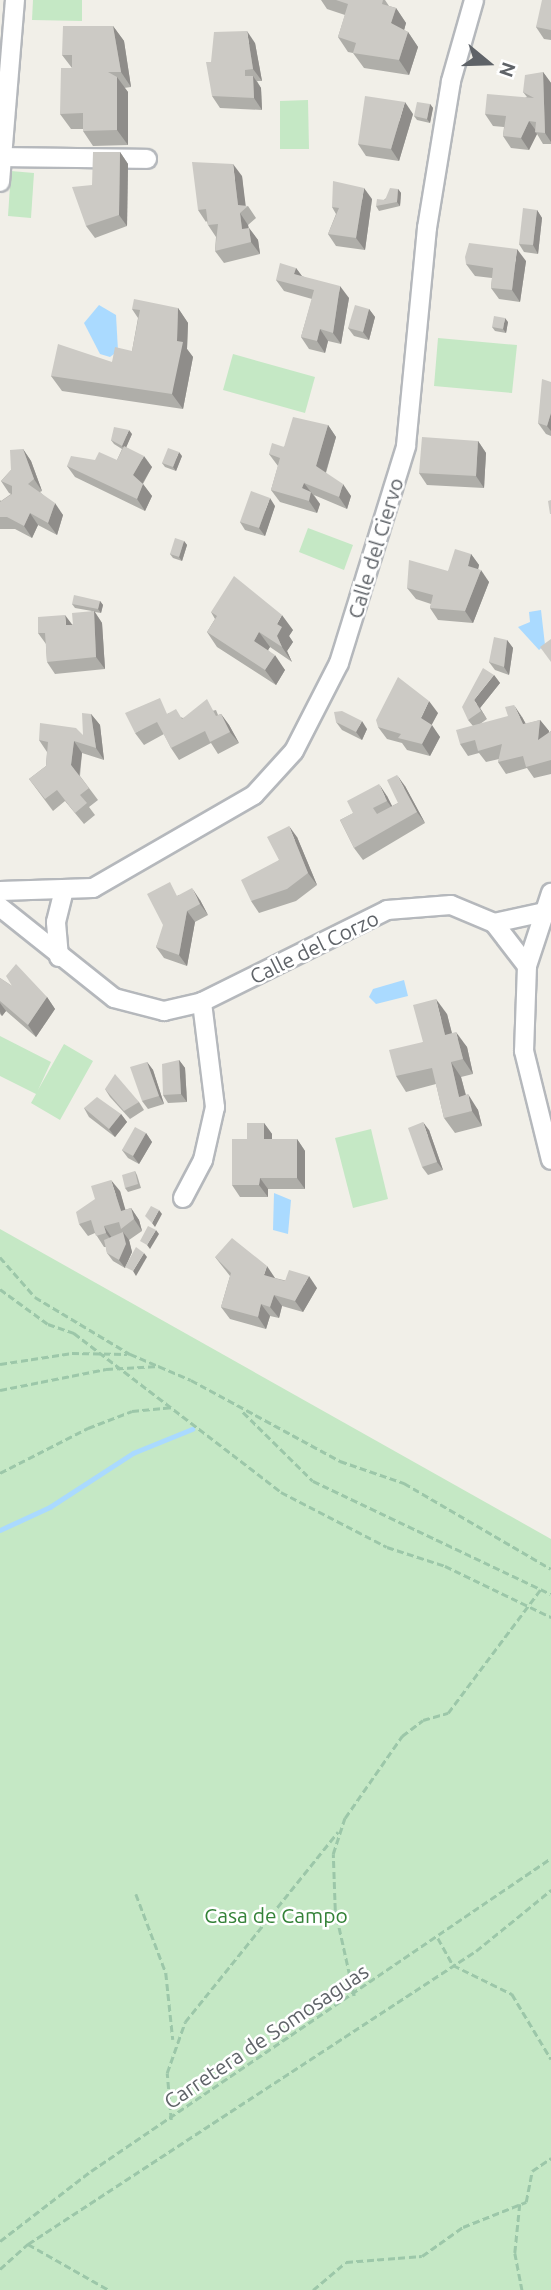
<!DOCTYPE html>
<html>
<head>
<meta charset="utf-8">
<style>
	body { margin:0 }
	#map { position:relative; width:551px; height:2290px; overflow:hidden; background:#f1efe8; font-family:Ubuntu,sans-serif }
	div>[style] { position:absolute }
	.green>* { inset:0; background:#c5e8c5 }
	.water>* { inset:0; background:#aadaff }
	.stream>* { height:4.5px; margin:-2.25px; padding:0 2.25px; transform-origin:2.25px; border-radius:2.25px; background:#aadaff }
	.path>* { height:2.5px; margin-top:-1.25px; transform-origin:0; background:repeating-linear-gradient(90deg,#9cc7a9 0 7px,transparent 0 10.5px) }
	.roads { filter:drop-shadow(2px 0 #b5b8bc) drop-shadow(-2px 0 #b5b8bc) drop-shadow(0 2px #b5b8bc) drop-shadow(0 -2px #b5b8bc) }
	.minor>* { height:18px; margin:-9px; padding:0 9px; transform-origin:9px; border-radius:9px; background:#fff }
	.wall>* { inset:0; background:#afaea9 }
	.shaded-wall>* { inset:0; background:#8f8d8a }
	.building>* { inset:0; background:#cccac5 }
	span { translate:-50% -50%; white-space:nowrap; text-align:center; line-height:1.15; -webkit-text-stroke:5px #fff; paint-order:stroke }
	.street-label { font-size:21px; color:#5f6368 }
	.park-label { font-size:21px; color:#348238 }
	.north { position:absolute; left:453px; top:28px; width:70px; height:70px; -webkit-text-stroke:5px #fff; paint-order:stroke; rotate:109deg; font-size:19px; font-weight:700; line-height:28px; text-align:center; color:#5f6368 }
	.north::after { content:''; display:block; margin:auto; width:24px; height:32px; background:#5f6368; clip-path:polygon(50% 0,100% 100%,50% 72%,0 100%) }
</style>
</head>
<body>
<div id="map">
	<div class="green">
		<div style="clip-path:polygon(33px 0,82px 0,82px 21px,32px 20px)"></div>
		<div style="clip-path:polygon(308px 100px,309px 149px,280px 149px,280px 101px)"></div>
		<div style="clip-path:polygon(11px 171px,34px 173px,31px 218px,8px 216px)"></div>
		<div style="clip-path:polygon(438px 338px,517px 345px,512px 393px,434px 386px)"></div>
		<div style="clip-path:polygon(233px 354px,315px 377px,305px 413px,223px 390px)"></div>
		<div style="clip-path:polygon(308px 528px,353px 545px,344px 570px,299px 552px)"></div>
		<div style="clip-path:polygon(0 1036px,51px 1062px,38px 1090px,64px 1044px,93px 1061px,60px 1120px,31px 1103px,36px 1094px,0 1076px)"></div>
		<div style="clip-path:polygon(371px 1129px,388px 1199px,353px 1208px,335px 1138px)"></div>
		<div style="clip-path:polygon(0 1229px,551px 1539px,551px 2290px,0 2290px)"></div>
	</div>
	<div class="water">
		<div style="clip-path:polygon(99px 305px,116px 315px,118px 351px,110px 357px,100px 354px,84px 323px)"></div>
		<div style="clip-path:polygon(541px 610px,545px 645px,539px 650px,518px 627px,530px 622px,529px 612px)"></div>
		<div style="clip-path:polygon(404px 980px,408px 996px,376px 1004px,369px 997px,373px 989px)"></div>
		<div style="clip-path:polygon(274px 1193px,291px 1200px,288px 1234px,273px 1230px)"></div>
	</div>
	<div class="stream">
		<div style="left:0;top:1530px;width:55px;rotate:-24.7deg"></div>
		<div style="left:50px;top:1507px;width:99px;rotate:-33deg"></div>
		<div style="left:133px;top:1453px;width:64px;rotate:-22.1deg"></div>
	</div>
	<div class="path">
		<div style="left:0;top:1257px;width:53px;rotate:48.8deg"></div>
		<div style="left:35px;top:1297px;width:111px;rotate:31deg"></div>
		<div style="left:130px;top:1354px;width:66px;rotate:23.1deg"></div>
		<div style="left:191px;top:1380px;width:170px;rotate:28.5deg"></div>
		<div style="left:340px;top:1461px;width:68px;rotate:19deg"></div>
		<div style="left:404px;top:1483px;width:170px;rotate:30.3deg"></div>
		<div style="left:0;top:1289px;width:59px;rotate:36.1deg"></div>
		<div style="left:48px;top:1324px;width:28px;rotate:19deg"></div>
		<div style="left:74px;top:1333px;width:261px;rotate:37.5deg"></div>
		<div style="left:281px;top:1492px;width:119px;rotate:27.4deg"></div>
		<div style="left:387px;top:1547px;width:61px;rotate:18.1deg"></div>
		<div style="left:445px;top:1566px;width:118px;rotate:25.7deg"></div>
		<div style="left:0;top:1364px;width:73px;rotate:-8.7deg"></div>
		<div style="left:72px;top:1353px;width:55px;rotate:1deg"></div>
		<div style="left:0;top:1390px;width:108px;rotate:-11.2deg"></div>
		<div style="left:106px;top:1369px;width:53px;rotate:-3.2deg"></div>
		<div style="left:243px;top:1412px;width:98px;rotate:44.6deg"></div>
		<div style="left:313px;top:1481px;width:263px;rotate:25.4deg"></div>
		<div style="left:0;top:1473px;width:99px;rotate:-27.1deg"></div>
		<div style="left:88px;top:1428px;width:47px;rotate:-21.1deg"></div>
		<div style="left:132px;top:1411px;width:42px;rotate:-5.4deg"></div>
		<div style="left:136px;top:1894px;width:85px;rotate:69.2deg"></div>
		<div style="left:166px;top:1973px;width:67px;rotate:84deg"></div>
		<div style="left:438px;top:1938px;width:31px;rotate:61deg"></div>
		<div style="left:453px;top:1965px;width:66px;rotate:26.2deg"></div>
		<div style="left:512px;top:1994px;width:76px;rotate:59deg"></div>
		<div style="left:354px;top:1996px;width:88px;rotate:-102.5deg"></div>
		<div style="left:335px;top:1910px;width:56px;rotate:-92deg"></div>
		<div style="left:333px;top:1854px;width:38px;rotate:-72deg"></div>
		<div style="left:345px;top:1818px;width:100px;rotate:-55.2deg"></div>
		<div style="left:402px;top:1736px;width:26px;rotate:-37deg"></div>
		<div style="left:423px;top:1720px;width:26px;rotate:-16deg"></div>
		<div style="left:448px;top:1713px;width:154px;rotate:-53.2deg"></div>
		<div style="left:171px;top:2120px;width:47px;rotate:-94.9deg"></div>
		<div style="left:167px;top:2073px;width:54px;rotate:-70.6deg"></div>
		<div style="left:185px;top:2022px;width:244px;rotate:-51.2deg"></div>
		<div style="left:520px;top:2204px;width:49px;rotate:95.8deg"></div>
		<div style="left:515px;top:2253px;width:38px;rotate:79deg"></div>
		<div style="left:0;top:2241px;width:115px;rotate:-37.6deg"></div>
		<div style="left:91px;top:2171px;width:556px;rotate:-34.23deg"></div>
		<div style="left:28px;top:2244px;width:93px;rotate:29.6deg"></div>
		<div style="left:0;top:2269px;width:38px;rotate:-42deg"></div>
		<div style="left:28px;top:2244px;width:535px;rotate:-33.19deg"></div>
		<div style="left:476px;top:1951px;width:97px;rotate:-39.1deg"></div>
		<div style="left:313px;top:2290px;width:43px;rotate:-40.3deg"></div>
		<div style="left:346px;top:2262px;width:76px;rotate:-4.5deg"></div>
		<div style="left:422px;top:2256px;width:50px;rotate:-35.3deg"></div>
		<div style="left:463px;top:2227px;width:68px;rotate:-21.6deg"></div>
		<div style="left:526px;top:2202px;width:32px;rotate:-79deg"></div>
		<div style="left:532px;top:2171px;width:23px;rotate:-34deg"></div>
	</div>
	<div class="roads">
		<div class="minor">
			<div style="left:4px;top:157px;width:143px;rotate:0.8deg"></div>
			<div style="left:0;top:182px;width:183px;rotate:-85.3deg"></div>
			<div style="left:0;top:891px;width:93px;rotate:-1.8deg"></div>
			<div style="left:93px;top:888px;width:186px;rotate:-30deg"></div>
			<div style="left:254px;top:795px;width:59px;rotate:-47.7deg"></div>
			<div style="left:294px;top:751px;width:99px;rotate:-62.9deg"></div>
			<div style="left:339px;top:663px;width:227px;rotate:-72.8deg"></div>
			<div style="left:406px;top:446px;width:219px;rotate:-84.5deg"></div>
			<div style="left:427px;top:228px;width:149px;rotate:-80.7deg"></div>
			<div style="left:451px;top:81px;width:84px;rotate:-74.1deg"></div>
			<div style="left:0;top:907px;width:146px;rotate:38.6deg"></div>
			<div style="left:114px;top:998px;width:52px;rotate:14.6deg"></div>
			<div style="left:164px;top:1011px;width:39px;rotate:-13deg"></div>
			<div style="left:202px;top:1002px;width:207px;rotate:-26.4deg"></div>
			<div style="left:387px;top:910px;width:64px;rotate:-4.5deg"></div>
			<div style="left:451px;top:905px;width:47px;rotate:22.7deg"></div>
			<div style="left:494px;top:923px;width:54px;rotate:52.5deg"></div>
			<div style="left:527px;top:966px;width:85px;rotate:92deg"></div>
			<div style="left:524px;top:1051px;width:112px;rotate:76.1deg"></div>
			<div style="left:494px;top:923px;width:47px;rotate:-12.3deg"></div>
			<div style="left:59px;top:957px;width:35px;rotate:-95deg"></div>
			<div style="left:56px;top:922px;width:30px;rotate:-76deg"></div>
			<div style="left:527px;top:966px;width:77px;rotate:-71.8deg"></div>
			<div style="left:183px;top:1198px;width:43px;rotate:-62.2deg"></div>
			<div style="left:203px;top:1160px;width:54px;rotate:-77.2deg"></div>
			<div style="left:215px;top:1107px;width:106px;rotate:-97.1deg"></div>
		</div>
	</div>
	<div class="wall">
		<div style="clip-path:polygon(321px 0,385px 0,389px 6px,396px 8px,406px 23px,404px 30px,408px 32px,418px 47px,409px 75px,364px 68px,353px 53px,348px 52px,338px 37px,345px 15px,327px 9px)"></div>
		<div style="clip-path:polygon(551px 0,551px 40px,544px 39px,536px 27px)"></div>
		<div style="clip-path:polygon(113px 26px,124px 41px,131px 87px,124px 88px,128px 92px,128px 145px,93px 146px,83px 131px,83px 129px,71px 129px,60px 114px,72px 68px,62px 55px)"></div>
		<div style="clip-path:polygon(255px 43px,262px 81px,257px 81px,261px 88px,262px 110px,220px 108px,212px 96px,211px 62px)"></div>
		<div style="clip-path:polygon(543px 72px,551px 83px,551px 144px,543px 144px,537px 134px,529px 150px,511px 148px,503px 136px,504px 127px,493px 126px,485px 114px,527px 97px,523px 92px)"></div>
		<div style="clip-path:polygon(430px 104px,433px 108px,430px 123px,417px 120px,414px 116px)"></div>
		<div style="clip-path:polygon(413px 114px,399px 161px,366px 156px,358px 144px)"></div>
		<div style="clip-path:polygon(120px 152px,128px 164px,127px 226px,95px 238px,86px 226px,92px 185px)"></div>
		<div style="clip-path:polygon(242px 176px,245px 206px,248px 206px,256px 218px,248px 225px,249px 228px,258px 240px,260px 254px,224px 263px,215px 251px,216px 237px,208px 225px,207px 221px,206px 222px,198px 210px)"></div>
		<div style="clip-path:polygon(398px 189px,401px 193px,400px 206px,379px 211px,376px 206px)"></div>
		<div style="clip-path:polygon(372px 199px,365px 250px,336px 246px,328px 234px,336px 214px,332px 207px)"></div>
		<div style="clip-path:polygon(537px 210px,542px 218px,538px 254px,524px 252px,519px 244px)"></div>
		<div style="clip-path:polygon(526px 261px,520px 302px,499px 299px,491px 288px,492px 278px,475px 276px,466px 264px)"></div>
		<div style="clip-path:polygon(296px 268px,302px 276px,349px 298px,341px 344px,328px 341px,325px 353px,309px 349px,301px 337px,312px 299px,284px 291px,276px 280px)"></div>
		<div style="clip-path:polygon(178px 308px,188px 323px,187px 349px,193px 357px,183px 409px,62px 391px,51px 376px,112px 362px,132px 351px,138px 318px,132px 309px)"></div>
		<div style="clip-path:polygon(369px 309px,375px 317px,369px 340px,354px 336px,348px 328px)"></div>
		<div style="clip-path:polygon(508px 322px,506px 333px,495px 331px,492px 327px)"></div>
		<div style="clip-path:polygon(551px 382px,551px 436px,546px 434px,538px 423px)"></div>
		<div style="clip-path:polygon(328px 425px,336px 437px,326px 473px,351px 496px,347px 509px,314px 495px,320px 504px,317px 513px,280px 502px,271px 490px,278px 466px,269px 454px)"></div>
		<div style="clip-path:polygon(132px 434px,126px 447px,152px 467px,143px 484px,152px 496px,145px 511px,75px 477px,67px 466px,95px 460px,117px 460px,122px 449px,114px 444px,111px 440px)"></div>
		<div style="clip-path:polygon(478px 441px,486px 453px,484px 488px,427px 485px,419px 473px)"></div>
		<div style="clip-path:polygon(23px 449px,31px 461px,42px 491px,40px 492px,63px 515px,57px 535px,38px 525px,32px 538px,15px 529px,0 529px,0 500px,1px 501px,11px 494px,9px 493px,1px 481px,11px 470px)"></div>
		<div style="clip-path:polygon(182px 456px,176px 471px,165px 467px,162px 463px)"></div>
		<div style="clip-path:polygon(275px 506px,265px 536px,245px 530px,240px 522px)"></div>
		<div style="clip-path:polygon(184px 541px,187px 545px,182px 561px,173px 558px,170px 554px)"></div>
		<div style="clip-path:polygon(471px 554px,479px 565px,478px 569px,489px 582px,473px 623px,438px 620px,430px 608px,431px 604px,416px 599px,407px 588px,448px 571px)"></div>
		<div style="clip-path:polygon(100px 601px,103px 605px,101px 613px,95px 612px,102px 623px,105px 669px,55px 674px,47px 662px,46px 644px,38px 633px,72px 625px,92px 611px,75px 608px,72px 604px)"></div>
		<div style="clip-path:polygon(211px 612px,293px 630px,289px 636px,293px 642px,287px 651px,292px 662px,270px 647px,268px 650px,285px 670px,276px 685px,217px 647px,207px 632px,215px 619px)"></div>
		<div style="clip-path:polygon(507px 640px,513px 648px,509px 675px,495px 670px,489px 662px)"></div>
		<div style="clip-path:polygon(494px 675px,500px 683px,480px 708px,487px 719px,480px 724px,522px 717px,526px 724px,540px 720px,549px 731px,548px 733px,551px 731px,551px 774px,534px 778px,527px 768px,506px 774px,498px 762px,499px 759px,486px 762px,479px 753px,468px 756px,460px 744px,473px 726px,468px 720px)"></div>
		<div style="clip-path:polygon(216px 710px,218px 715px,221px 714px,229px 725px,239px 743px,218px 754px,211px 743px,179px 760px,171px 748px,164px 734px,144px 745px,135px 733px,169px 713px,183px 718px)"></div>
		<div style="clip-path:polygon(438px 713px,431px 725px,440px 737px,430px 756px,407px 750px,402px 743px,387px 739px,378px 727px)"></div>
		<div style="clip-path:polygon(91px 714px,100px 725px,104px 760px,82px 753px,80px 776px,98px 800px,89px 807px,95px 815px,84px 824px,65px 801px,53px 811px,29px 779px,46px 766px,47px 752px,39px 740px,83px 735px)"></div>
		<div style="clip-path:polygon(336px 722px,367px 729px,362px 740px,342px 730px)"></div>
		<div style="clip-path:polygon(405px 786px,425px 823px,363px 860px,354px 848px,340px 820px,387px 796px,392px 806px,398px 803px)"></div>
		<div style="clip-path:polygon(297px 837px,317px 885px,296px 901px,259px 913px,251px 901px,279px 860px)"></div>
		<div style="clip-path:polygon(178px 895px,200px 900px,208px 915px,195px 922px,187px 966px,164px 958px,156px 947px)"></div>
		<div style="clip-path:polygon(0 978px,12px 986px,47px 997px,55px 1009px,36px 1037px,6px 1011px,2px 1016px,0 1014px)"></div>
		<div style="clip-path:polygon(447px 1014px,452px 1033px,467px 1047px,473px 1074px,461px 1077px,466px 1095px,478px 1110px,482px 1126px,455px 1133px,444px 1118px,436px 1084px,406px 1092px,396px 1076px,423px 1042px)"></div>
		<div style="clip-path:polygon(179px 1060px,185px 1068px,187px 1102px,168px 1103px,163px 1095px)"></div>
		<div style="clip-path:polygon(147px 1062px,153px 1070px,164px 1104px,148px 1109px,142px 1101px)"></div>
		<div style="clip-path:polygon(105px 1089px,139px 1102px,144px 1110px,130px 1119px,110px 1097px)"></div>
		<div style="clip-path:polygon(84px 1108px,121px 1114px,127px 1122px,115px 1137px,89px 1117px)"></div>
		<div style="clip-path:polygon(264px 1123px,272px 1134px,272px 1139px,297px 1139px,305px 1151px,305px 1189px,268px 1189px,268px 1197px,240px 1197px,232px 1185px,247px 1139px)"></div>
		<div style="clip-path:polygon(429px 1130px,443px 1170px,428px 1175px,422px 1167px)"></div>
		<div style="clip-path:polygon(146px 1133px,152px 1142px,139px 1164px,128px 1158px,122px 1150px)"></div>
		<div style="clip-path:polygon(135px 1171px,137px 1175px,141px 1188px,128px 1192px,125px 1188px)"></div>
		<div style="clip-path:polygon(120px 1191px,125px 1210px,131px 1208px,139px 1220px,142px 1231px,129px 1240px,132px 1252px,125px 1268px,113px 1261px,107px 1253px,106px 1247px,104px 1247px,95px 1233px,88px 1236px,79px 1224px)"></div>
		<div style="clip-path:polygon(215px 1257px,275px 1278px,317px 1288px,303px 1312px,282px 1306px,279px 1318px,270px 1316px,266px 1329px,230px 1319px,221px 1307px,230px 1276px)"></div>
	</div>
	<div class="shaded-wall">
		<div style="clip-path:polygon(396px 8px,406px 23px,402px 38px,391px 23px)"></div>
		<div style="clip-path:polygon(113px 26px,124px 41px,131px 87px,121px 72px)"></div>
		<div style="clip-path:polygon(247px 31px,255px 43px,262px 81px,253px 69px)"></div>
		<div style="clip-path:polygon(408px 32px,418px 47px,409px 75px,399px 60px)"></div>
		<div style="clip-path:polygon(543px 72px,551px 83px,551px 142px,545px 133px)"></div>
		<div style="clip-path:polygon(253px 76px,261px 88px,262px 110px,254px 98px)"></div>
		<div style="clip-path:polygon(117px 77px,128px 92px,128px 145px,117px 130px)"></div>
		<div style="clip-path:polygon(405px 102px,413px 114px,399px 161px,391px 149px)"></div>
		<div style="clip-path:polygon(430px 104px,433px 108px,430px 123px,427px 119px)"></div>
		<div style="clip-path:polygon(529px 121px,537px 132px,535px 132px,537px 134px,529px 150px,521px 138px)"></div>
		<div style="clip-path:polygon(120px 152px,128px 164px,127px 226px,119px 215px)"></div>
		<div style="clip-path:polygon(233px 164px,242px 176px,246px 208px,238px 205px)"></div>
		<div style="clip-path:polygon(364px 188px,372px 199px,365px 250px,356px 238px)"></div>
		<div style="clip-path:polygon(398px 189px,401px 193px,400px 206px,397px 202px)"></div>
		<div style="clip-path:polygon(537px 210px,542px 218px,538px 254px,533px 245px)"></div>
		<div style="clip-path:polygon(240px 213px,248px 225px,250px 241px,242px 229px)"></div>
		<div style="clip-path:polygon(249px 228px,258px 240px,260px 254px,251px 242px)"></div>
		<div style="clip-path:polygon(517px 249px,526px 261px,520px 302px,512px 290px)"></div>
		<div style="clip-path:polygon(296px 268px,304px 279px,294px 274px)"></div>
		<div style="clip-path:polygon(340px 286px,349px 298px,341px 344px,333px 333px)"></div>
		<div style="clip-path:polygon(178px 308px,188px 323px,187px 349px,193px 357px,183px 409px,172px 394px,177px 341px)"></div>
		<div style="clip-path:polygon(369px 309px,375px 317px,369px 340px,363px 332px)"></div>
		<div style="clip-path:polygon(505px 318px,508px 322px,506px 333px,503px 329px)"></div>
		<div style="clip-path:polygon(320px 329px,328px 341px,325px 353px,317px 341px)"></div>
		<div style="clip-path:polygon(551px 413px,551px 431px,547px 426px)"></div>
		<div style="clip-path:polygon(328px 425px,336px 437px,324px 478px,316px 466px)"></div>
		<div style="clip-path:polygon(129px 430px,132px 434px,125px 450px,122px 446px)"></div>
		<div style="clip-path:polygon(478px 441px,486px 453px,484px 488px,476px 476px)"></div>
		<div style="clip-path:polygon(23px 449px,31px 461px,42px 491px,34px 479px)"></div>
		<div style="clip-path:polygon(179px 452px,182px 456px,176px 471px,173px 467px)"></div>
		<div style="clip-path:polygon(144px 456px,152px 467px,141px 486px,133px 475px)"></div>
		<div style="clip-path:polygon(304px 483px,320px 504px,317px 513px,309px 501px,302px 488px)"></div>
		<div style="clip-path:polygon(143px 484px,152px 496px,145px 511px,137px 499px)"></div>
		<div style="clip-path:polygon(343px 484px,351px 496px,347px 509px,339px 497px)"></div>
		<div style="clip-path:polygon(270px 498px,275px 506px,265px 536px,259px 528px)"></div>
		<div style="clip-path:polygon(55px 503px,63px 515px,57px 535px,48px 523px)"></div>
		<div style="clip-path:polygon(30px 513px,38px 525px,32px 538px,24px 526px)"></div>
		<div style="clip-path:polygon(184px 541px,187px 545px,182px 561px,179px 557px)"></div>
		<div style="clip-path:polygon(471px 554px,479px 565px,476px 578px,468px 566px)"></div>
		<div style="clip-path:polygon(481px 570px,489px 582px,473px 623px,465px 611px)"></div>
		<div style="clip-path:polygon(100px 601px,103px 605px,101px 613px,98px 609px)"></div>
		<div style="clip-path:polygon(94px 611px,102px 623px,105px 669px,96px 657px)"></div>
		<div style="clip-path:polygon(65px 615px,74px 627px,66px 625px)"></div>
		<div style="clip-path:polygon(282px 615px,293px 630px,289px 636px,293px 642px,287px 651px,292px 662px,282px 647px,277px 636px,277px 624px)"></div>
		<div style="clip-path:polygon(259px 632px,270px 647px,264px 656px,254px 641px)"></div>
		<div style="clip-path:polygon(507px 640px,513px 648px,509px 675px,504px 667px)"></div>
		<div style="clip-path:polygon(275px 655px,285px 670px,276px 685px,265px 670px)"></div>
		<div style="clip-path:polygon(494px 675px,500px 683px,480px 708px,487px 719px,474px 700px)"></div>
		<div style="clip-path:polygon(429px 701px,438px 713px,429px 730px,421px 718px)"></div>
		<div style="clip-path:polygon(514px 705px,522px 717px,532px 736px,523px 724px)"></div>
		<div style="clip-path:polygon(91px 714px,100px 725px,104px 760px,96px 748px)"></div>
		<div style="clip-path:polygon(221px 714px,229px 725px,239px 743px,230px 732px)"></div>
		<div style="clip-path:polygon(540px 720px,549px 731px,546px 752px,538px 740px)"></div>
		<div style="clip-path:polygon(362px 721px,367px 729px,362px 740px,356px 732px)"></div>
		<div style="clip-path:polygon(432px 725px,440px 737px,430px 756px,422px 744px)"></div>
		<div style="clip-path:polygon(74px 741px,82px 753px,79px 777px,71px 765px)"></div>
		<div style="clip-path:polygon(397px 775px,405px 786px,425px 823px,417px 812px)"></div>
		<div style="clip-path:polygon(379px 784px,387px 796px,395px 812px,387px 801px)"></div>
		<div style="clip-path:polygon(289px 826px,297px 837px,317px 885px,308px 873px)"></div>
		<div style="clip-path:polygon(192px 888px,200px 900px,208px 915px,200px 904px)"></div>
		<div style="clip-path:polygon(187px 911px,195px 922px,187px 966px,179px 955px)"></div>
		<div style="clip-path:polygon(47px 997px,55px 1009px,36px 1037px,28px 1025px)"></div>
		<div style="clip-path:polygon(436px 999px,447px 1014px,456px 1050px,445px 1035px)"></div>
		<div style="clip-path:polygon(0 1003px,6px 1011px,2px 1016px,0 1012px)"></div>
		<div style="clip-path:polygon(456px 1032px,467px 1047px,473px 1074px,463px 1059px)"></div>
		<div style="clip-path:polygon(179px 1060px,185px 1068px,187px 1102px,181px 1094px)"></div>
		<div style="clip-path:polygon(147px 1062px,153px 1070px,164px 1104px,159px 1096px)"></div>
		<div style="clip-path:polygon(451px 1062px,461px 1077px,470px 1112px,459px 1097px)"></div>
		<div style="clip-path:polygon(468px 1094px,478px 1110px,482px 1126px,472px 1111px)"></div>
		<div style="clip-path:polygon(121px 1114px,127px 1122px,115px 1137px,109px 1129px)"></div>
		<div style="clip-path:polygon(423px 1122px,429px 1130px,443px 1170px,437px 1162px)"></div>
		<div style="clip-path:polygon(264px 1123px,272px 1134px,272px 1151px,264px 1139px)"></div>
		<div style="clip-path:polygon(146px 1133px,152px 1142px,139px 1164px,133px 1156px)"></div>
		<div style="clip-path:polygon(297px 1139px,305px 1151px,305px 1189px,297px 1178px)"></div>
		<div style="clip-path:polygon(260px 1178px,268px 1189px,268px 1197px,259px 1185px)"></div>
		<div style="clip-path:polygon(111px 1180px,120px 1191px,129px 1222px,121px 1211px)"></div>
		<div style="clip-path:polygon(131px 1208px,139px 1220px,142px 1231px,134px 1219px)"></div>
		<div style="clip-path:polygon(159px 1210px,162px 1214px,155px 1227px,152px 1223px)"></div>
		<div style="clip-path:polygon(104px 1226px,112px 1238px,114px 1244px,106px 1233px)"></div>
		<div style="clip-path:polygon(156px 1230px,159px 1234px,150px 1249px,147px 1245px)"></div>
		<div style="clip-path:polygon(123px 1232px,129px 1240px,132px 1252px,125px 1268px,119px 1260px)"></div>
		<div style="clip-path:polygon(144px 1253px,147px 1257px,136px 1276px,133px 1271px)"></div>
		<div style="clip-path:polygon(267px 1266px,275px 1278px,273px 1287px,264px 1275px)"></div>
		<div style="clip-path:polygon(309px 1276px,317px 1288px,303px 1312px,295px 1301px)"></div>
		<div style="clip-path:polygon(274px 1295px,282px 1306px,279px 1318px,270px 1307px)"></div>
		<div style="clip-path:polygon(261px 1304px,270px 1316px,266px 1329px,258px 1317px)"></div>
	</div>
	<div class="building">
		<div style="clip-path:polygon(336px 0,383px 0,382px 4px,396px 8px,391px 23px,408px 32px,399px 60px,353px 53px,356px 43px,338px 37px,348px 4px)"></div>
		<div style="clip-path:polygon(542px 0,551px 0,551px 30px,536px 27px)"></div>
		<div style="clip-path:polygon(63px 26px,113px 26px,121px 72px,108px 72px,117px 77px,117px 130px,83px 131px,83px 113px,60px 114px,61px 68px,72px 68px,72px 55px,62px 55px)"></div>
		<div style="clip-path:polygon(247px 31px,253px 69px,245px 70px,245px 76px,253px 76px,254px 98px,212px 96px,206px 62px,211px 62px,214px 32px)"></div>
		<div style="clip-path:polygon(543px 72px,545px 133px,535px 132px,536px 122px,529px 121px,521px 138px,503px 136px,506px 116px,485px 114px,487px 94px,534px 98px,523px 92px,525px 75px)"></div>
		<div style="clip-path:polygon(365px 96px,405px 102px,391px 149px,358px 144px)"></div>
		<div style="clip-path:polygon(417px 102px,430px 104px,427px 119px,414px 116px)"></div>
		<div style="clip-path:polygon(93px 152px,120px 152px,119px 215px,86px 226px,72px 187px,92px 185px)"></div>
		<div style="clip-path:polygon(192px 162px,233px 164px,238px 205px,248px 206px,240px 213px,242px 229px,249px 228px,251px 242px,215px 251px,218px 224px,208px 225px,206px 209px,198px 210px)"></div>
		<div style="clip-path:polygon(333px 181px,364px 188px,356px 238px,328px 234px,339px 208px,332px 207px)"></div>
		<div style="clip-path:polygon(390px 188px,398px 189px,397px 202px,376px 206px,377px 199px,385px 200px)"></div>
		<div style="clip-path:polygon(523px 208px,537px 210px,533px 245px,519px 244px)"></div>
		<div style="clip-path:polygon(469px 243px,517px 249px,512px 290px,491px 288px,493px 268px,466px 264px,465px 257px)"></div>
		<div style="clip-path:polygon(280px 263px,296px 268px,294px 274px,340px 286px,333px 333px,320px 329px,317px 341px,301px 337px,314px 290px,276px 280px)"></div>
		<div style="clip-path:polygon(134px 299px,178px 308px,177px 341px,183px 342px,172px 394px,51px 376px,58px 344px,112px 362px,115px 347px,132px 351px,140px 310px,132px 309px)"></div>
		<div style="clip-path:polygon(355px 305px,369px 309px,363px 332px,348px 328px)"></div>
		<div style="clip-path:polygon(494px 316px,505px 318px,503px 329px,492px 327px)"></div>
		<div style="clip-path:polygon(542px 379px,551px 382px,551px 413px,547px 426px,538px 423px)"></div>
		<div style="clip-path:polygon(293px 417px,328px 425px,316px 466px,343px 484px,339px 497px,304px 483px,302px 488px,311px 492px,309px 501px,271px 490px,280px 458px,269px 454px,272px 443px,284px 447px)"></div>
		<div style="clip-path:polygon(114px 427px,129px 430px,122px 446px,111px 440px)"></div>
		<div style="clip-path:polygon(422px 437px,478px 441px,476px 476px,419px 473px)"></div>
		<div style="clip-path:polygon(124px 446px,144px 456px,133px 475px,143px 484px,137px 499px,67px 466px,71px 456px,95px 460px,99px 452px,117px 460px)"></div>
		<div style="clip-path:polygon(168px 448px,179px 452px,173px 467px,162px 463px)"></div>
		<div style="clip-path:polygon(23px 449px,34px 479px,28px 484px,55px 503px,48px 523px,30px 513px,24px 526px,7px 517px,0 517px,0 502px,12px 494px,12px 486px,1px 481px,11px 470px,10px 450px)"></div>
		<div style="clip-path:polygon(251px 491px,270px 498px,259px 528px,240px 522px)"></div>
		<div style="clip-path:polygon(551px 500px,551px 514px,550px 514px,548px 501px)"></div>
		<div style="clip-path:polygon(175px 538px,184px 541px,179px 557px,170px 554px)"></div>
		<div style="clip-path:polygon(455px 549px,471px 554px,468px 566px,481px 570px,465px 611px,430px 608px,433px 595px,407px 588px,409px 560px,448px 571px)"></div>
		<div style="clip-path:polygon(234px 576px,282px 615px,277px 624px,282px 627px,277px 636px,282px 647px,259px 632px,254px 641px,275px 655px,265px 670px,207px 632px,217px 616px,211px 612px)"></div>
		<div style="clip-path:polygon(74px 595px,100px 601px,98px 609px,72px 604px)"></div>
		<div style="clip-path:polygon(94px 611px,96px 657px,47px 662px,45px 633px,38px 633px,38px 617px,65px 615px,66px 625px,73px 625px,72px 613px)"></div>
		<div style="clip-path:polygon(494px 637px,507px 640px,504px 667px,489px 662px)"></div>
		<div style="clip-path:polygon(551px 639px,551px 662px,540px 647px)"></div>
		<div style="clip-path:polygon(483px 668px,494px 675px,474px 700px,481px 711px,468px 720px,462px 707px)"></div>
		<div style="clip-path:polygon(398px 677px,429px 701px,421px 718px,432px 725px,422px 744px,398px 738px,401px 734px,378px 727px,376px 720px)"></div>
		<div style="clip-path:polygon(160px 698px,167px 714px,176px 709px,182px 719px,207px 699px,216px 716px,221px 714px,230px 732px,210px 742px,205px 731px,171px 748px,157px 722px,135px 733px,125px 713px)"></div>
		<div style="clip-path:polygon(514px 705px,523px 724px,540px 720px,538px 740px,551px 731px,551px 760px,526px 767px,523px 756px,498px 762px,502px 744px,478px 751px,475px 740px,460px 744px,456px 730px,508px 716px,505px 707px)"></div>
		<div style="clip-path:polygon(342px 711px,362px 721px,356px 732px,336px 722px,334px 712px)"></div>
		<div style="clip-path:polygon(82px 713px,91px 714px,96px 748px,74px 741px,71px 765px,89px 788px,80px 795px,87px 803px,75px 813px,57px 790px,45px 799px,29px 779px,46px 766px,48px 742px,39px 740px,40px 723px,76px 728px,83px 735px)"></div>
		<div style="clip-path:polygon(397px 775px,417px 812px,354px 848px,340px 820px,353px 813px,347px 801px,379px 784px,387px 801px,373px 808px,377px 814px,398px 803px,387px 780px)"></div>
		<div style="clip-path:polygon(289px 826px,308px 873px,287px 889px,251px 901px,241px 880px,279px 860px,267px 837px)"></div>
		<div style="clip-path:polygon(170px 882px,177px 896px,192px 888px,200px 904px,187px 911px,179px 955px,156px 947px,163px 925px,147px 894px)"></div>
		<div style="clip-path:polygon(16px 964px,47px 997px,28px 1025px,0 1001px,0 978px,12px 986px,6px 976px)"></div>
		<div style="clip-path:polygon(436px 999px,445px 1035px,456px 1032px,463px 1059px,451px 1062px,459px 1097px,468px 1094px,472px 1111px,444px 1118px,432px 1068px,396px 1076px,389px 1050px,423px 1042px,413px 1005px)"></div>
		<div style="clip-path:polygon(179px 1060px,181px 1094px,163px 1095px,162px 1064px)"></div>
		<div style="clip-path:polygon(147px 1062px,159px 1096px,142px 1101px,130px 1067px)"></div>
		<div style="clip-path:polygon(115px 1074px,139px 1102px,124px 1111px,105px 1089px)"></div>
		<div style="clip-path:polygon(97px 1097px,121px 1114px,109px 1129px,84px 1108px)"></div>
		<div style="clip-path:polygon(423px 1122px,437px 1162px,422px 1167px,408px 1128px)"></div>
		<div style="clip-path:polygon(247px 1123px,264px 1123px,264px 1139px,297px 1139px,297px 1178px,260px 1178px,259px 1185px,232px 1185px,232px 1139px,247px 1139px)"></div>
		<div style="clip-path:polygon(135px 1127px,146px 1133px,133px 1156px,122px 1150px)"></div>
		<div style="clip-path:polygon(135px 1171px,138px 1184px,125px 1188px,122px 1175px)"></div>
		<div style="clip-path:polygon(111px 1180px,121px 1211px,131px 1208px,134px 1219px,121px 1229px,119px 1222px,104px 1226px,106px 1233px,96px 1236px,91px 1220px,79px 1224px,76px 1212px,95px 1199px,91px 1186px)"></div>
		<div style="clip-path:polygon(151px 1206px,159px 1210px,152px 1223px,145px 1216px)"></div>
		<div style="clip-path:polygon(148px 1226px,156px 1230px,147px 1245px,140px 1241px)"></div>
		<div style="clip-path:polygon(123px 1232px,126px 1244px,119px 1260px,107px 1253px,104px 1240px)"></div>
		<div style="clip-path:polygon(232px 1238px,267px 1266px,264px 1275px,285px 1281px,289px 1270px,309px 1276px,295px 1301px,274px 1295px,270px 1307px,261px 1304px,258px 1317px,221px 1307px,231px 1273px,215px 1257px)"></div>
		<div style="clip-path:polygon(136px 1247px,144px 1253px,133px 1271px,125px 1267px)"></div>
	</div>
	<div class="street-label">
		<span style="left:375px;top:548px;rotate:-73deg">Calle del Ciervo</span>
		<span style="left:314px;top:947px;rotate:-26deg">Calle del Corzo</span>
		<span style="left:266px;top:2036px;rotate:-34deg">Carretera de Somosaguas</span>
	</div>
	<div class="park-label">
		<span style="left:276px;top:1915px">Casa de Campo</span>
	</div>
	<div class="north">N</div>
</div>
</body>
</html>
